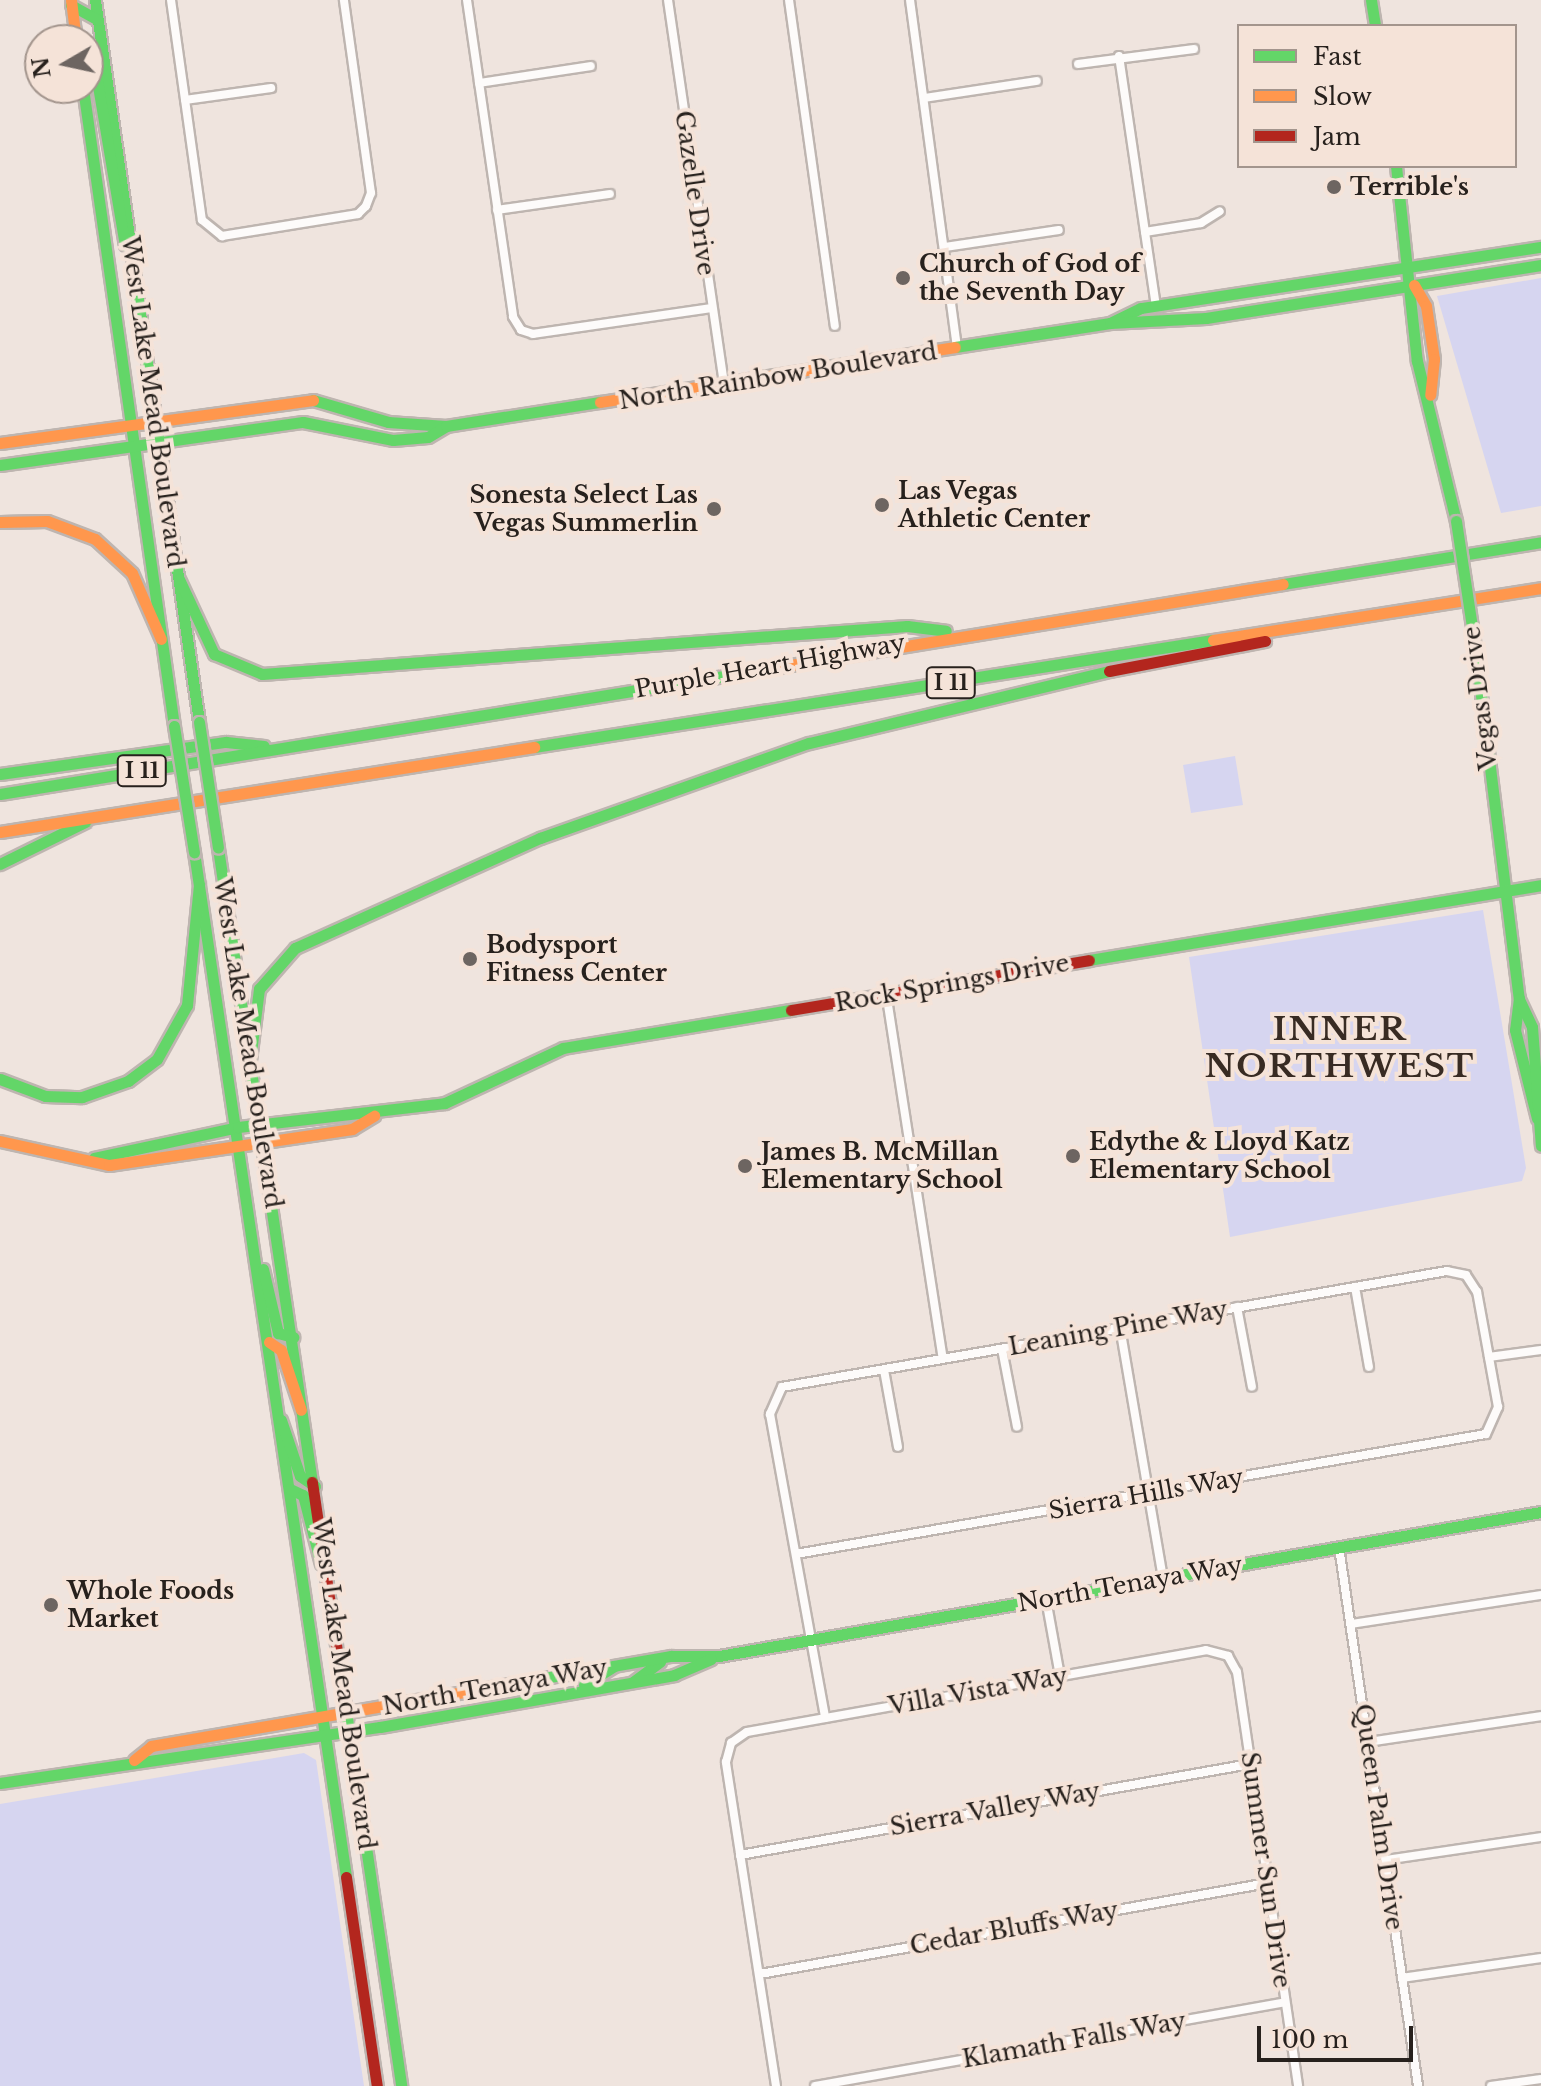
<!DOCTYPE html>
<html>
<head>
<meta charset="utf-8">
<style>
	body { margin:0 }
	#map { position:relative; width:1541px; height:2086px; overflow:hidden; background:#efe4de; font-family:"Libre Baskerville",serif }
	div>[style] { position:absolute }
	.green>* { inset:0; background:#d6d5f0 }
	.roads { filter:drop-shadow(2px 0 #beb5b0) drop-shadow(-2px 0 #beb5b0) drop-shadow(0 2px #beb5b0) drop-shadow(0 -2px #beb5b0) }
	.street>* { height:8px; margin:-4px; padding:0 4px; transform-origin:4px; border-radius:4px; background:#fdfbfa }
	.fast>* { height:11px; margin:-5.5px; padding:0 5.5px; transform-origin:5.5px; border-radius:5.5px; background:#63d668 }
	.slow>* { height:11px; margin:-5.5px; padding:0 5.5px; transform-origin:5.5px; border-radius:5.5px; background:#ff974d }
	.jam>* { height:11px; margin:-5.5px; padding:0 5.5px; transform-origin:5.5px; border-radius:5.5px; background:#b3261e }
	.bridges { filter:drop-shadow(2px 0 #beb5b0) drop-shadow(-2px 0 #beb5b0) drop-shadow(0 2px #beb5b0) drop-shadow(0 -2px #beb5b0) }
	.fast-bridge>* { height:11px; margin:-5.5px; padding:0 5.5px; transform-origin:5.5px; border-radius:5.5px; background:#63d668 }
	.dots>* { width:22px; height:22px; translate:-50% -50%; box-sizing:border-box; border:4px solid #f5e3d8; border-radius:50% }
	span { translate:-50% -50%; white-space:nowrap; text-align:center; line-height:1.15; -webkit-text-stroke:8px #f5e3d8; paint-order:stroke }
	.shield-label span { padding:2px 6px; background:#f5e3d8; border:2px solid; border-radius:6px; -webkit-text-stroke-width:0 }
	.shield-label { font-size:22px; color:#27211d; font-weight:700 }
	.poi-label { font-size:24px; color:#27211d; font-weight:700 }
	.left { translate:0 -50%; text-align:left }
	.right { translate:-100% -50%; text-align:right }
	.street-label { font-size:24px; color:#27211d }
	.district-label { font-size:32px; color:#382b23; font-weight:700; letter-spacing:2px }
	.legend { position:absolute; left:1237px; top:24px; width:280px; height:144px; box-sizing:border-box; background:#f5e3d8; border:2px solid #a3958d; margin:0; padding:10px 14px; list-style:none; font-size:24px; color:#27211d }
	.legend li { display:flex; align-items:center; gap:16px; height:40px }
	.legend b { width:40px; border:2px solid #a3958d }
	.north { position:absolute; left:24px; top:24px; width:80px; height:80px; box-sizing:border-box; background:#f5e3d8; border:2px solid #a3958d; border-radius:50%; rotate:261deg; font-size:22px; font-weight:700; line-height:32px; text-align:center; color:#27211d }
	.north::after { content:''; display:block; margin:auto; width:28px; height:36px; background:#6d6561; clip-path:polygon(50% 0,100% 100%,50% 72%,0 100%) }
	.scale { position:absolute; left:1257px; top:2026px; width:156px; height:36px; box-sizing:border-box; border:4px solid #27211d; border-top:0; padding-left:10px; font-size:24px; line-height:28px; white-space:nowrap; color:#27211d; -webkit-text-stroke:6px #f5e3d8; paint-order:stroke }
</style>
</head>
<body>
<div id="map">
	<div class="green">
		<div style="clip-path:polygon(1541px 278px,1541px 506px,1501px 513px,1437px 296px)"></div>
		<div style="clip-path:polygon(1235px 756px,1243px 805px,1191px 813px,1183px 765px)"></div>
		<div style="clip-path:polygon(1483px 910px,1526px 1168px,1522px 1181px,1230px 1237px,1189px 957px)"></div>
		<div style="clip-path:polygon(304px 1753px,316px 1760px,364px 2086px,0 2086px,0 1804px)"></div>
	</div>
	<div class="roads">
		<div class="street">
			<div style="left:171px;top:0;width:222px;rotate:82deg"></div>
			<div style="left:202px;top:220px;width:26px;rotate:39deg"></div>
			<div style="left:222px;top:236px;width:138px;rotate:-9.2deg"></div>
			<div style="left:358px;top:214px;width:11px;rotate:-45deg"></div>
			<div style="left:366px;top:206px;width:14px;rotate:-69deg"></div>
			<div style="left:371px;top:193px;width:195px;rotate:-98deg"></div>
			<div style="left:467px;top:0;width:320px;rotate:81.7deg"></div>
			<div style="left:513px;top:317px;width:15px;rotate:58deg"></div>
			<div style="left:521px;top:330px;width:13px;rotate:18deg"></div>
			<div style="left:533px;top:334px;width:180px;rotate:-8.3deg"></div>
			<div style="left:668px;top:0;width:389px;rotate:81.7deg"></div>
			<div style="left:789px;top:0;width:329px;rotate:82deg"></div>
			<div style="left:910px;top:0;width:350px;rotate:82.3deg"></div>
			<div style="left:1119px;top:56px;width:253px;rotate:81.6deg"></div>
			<div style="left:1078px;top:64px;width:117px;rotate:-7.4deg"></div>
			<div style="left:479px;top:83px;width:113px;rotate:-8.6deg"></div>
			<div style="left:924px;top:98px;width:114px;rotate:-8.6deg"></div>
			<div style="left:185px;top:100px;width:87px;rotate:-7.9deg"></div>
			<div style="left:497px;top:210px;width:114px;rotate:-8.1deg"></div>
			<div style="left:1145px;top:232px;width:57px;rotate:-9.1deg"></div>
			<div style="left:1201px;top:223px;width:22px;rotate:-32deg"></div>
			<div style="left:945px;top:247px;width:115px;rotate:-8.5deg"></div>
			<div style="left:886px;top:992px;width:371px;rotate:81.2deg"></div>
			<div style="left:1355px;top:1287px;width:81px;rotate:80.1deg"></div>
			<div style="left:1237px;top:1307px;width:81px;rotate:79.4deg"></div>
			<div style="left:1120px;top:1327px;width:255px;rotate:80.3deg"></div>
			<div style="left:1002px;top:1349px;width:79px;rotate:79.1deg"></div>
			<div style="left:1489px;top:1357px;width:52px;rotate:-7.7deg"></div>
			<div style="left:884px;top:1370px;width:78px;rotate:79.7deg"></div>
			<div style="left:1339px;top:1547px;width:545px;rotate:81.66deg"></div>
			<div style="left:796px;top:1554px;width:700px;rotate:-9.87deg"></div>
			<div style="left:1486px;top:1434px;width:30px;rotate:-66deg"></div>
			<div style="left:1498px;top:1407px;width:117px;rotate:-100.3deg"></div>
			<div style="left:1477px;top:1292px;width:20px;rotate:-123deg"></div>
			<div style="left:1466px;top:1275px;width:19px;rotate:-168deg"></div>
			<div style="left:1447px;top:1271px;width:675px;rotate:170.11deg"></div>
			<div style="left:782px;top:1387px;width:30px;rotate:114deg"></div>
			<div style="left:770px;top:1414px;width:309px;rotate:79.7deg"></div>
			<div style="left:1046px;top:1599px;width:78px;rotate:79.7deg"></div>
			<div style="left:1351px;top:1624px;width:192px;rotate:-8.7deg"></div>
			<div style="left:1368px;top:1742px;width:175px;rotate:-8.5deg"></div>
			<div style="left:740px;top:1855px;width:518px;rotate:-10.12deg"></div>
			<div style="left:1385px;top:1860px;width:158px;rotate:-8.4deg"></div>
			<div style="left:760px;top:1974px;width:516px;rotate:-10.16deg"></div>
			<div style="left:1402px;top:1978px;width:140px;rotate:-8.2deg"></div>
			<div style="left:776px;top:2086px;width:328px;rotate:-98.8deg"></div>
			<div style="left:726px;top:1762px;width:20px;rotate:-75deg"></div>
			<div style="left:731px;top:1743px;width:19px;rotate:-35deg"></div>
			<div style="left:747px;top:1732px;width:466px;rotate:-10.1deg"></div>
			<div style="left:1206px;top:1650px;width:23px;rotate:15deg"></div>
			<div style="left:1228px;top:1656px;width:18px;rotate:61deg"></div>
			<div style="left:1237px;top:1672px;width:418px;rotate:81.6deg"></div>
			<div style="left:815px;top:2086px;width:477px;rotate:-10.1deg"></div>
			<div style="left:1491px;top:2086px;width:50px;rotate:-8deg"></div>
		</div>
		<div class="fast">
			<div style="left:95px;top:0;width:729px;rotate:81.8deg"></div>
			<div style="left:1371px;top:0;width:26px;rotate:81deg"></div>
			<div style="left:71px;top:5px;width:31px;rotate:29deg"></div>
			<div style="left:103px;top:63px;width:18px;rotate:109deg"></div>
			<div style="left:97px;top:80px;width:167px;rotate:80.4deg"></div>
			<div style="left:83px;top:88px;width:644px;rotate:81.88deg"></div>
			<div style="left:1396px;top:166px;width:196px;rotate:83.9deg"></div>
			<div style="left:1417px;top:361px;width:165px;rotate:76.3deg"></div>
			<div style="left:1112px;top:322px;width:32px;rotate:-26deg"></div>
			<div style="left:1141px;top:308px;width:405px;rotate:-8.7deg"></div>
			<div style="left:955px;top:347px;width:157px;rotate:-8.8deg"></div>
			<div style="left:1110px;top:323px;width:96px;rotate:-3deg"></div>
			<div style="left:1206px;top:318px;width:339px;rotate:-9deg"></div>
			<div style="left:313px;top:400px;width:78px;rotate:16.3deg"></div>
			<div style="left:388px;top:422px;width:58px;rotate:3.9deg"></div>
			<div style="left:0;top:465px;width:306px;rotate:-8.1deg"></div>
			<div style="left:303px;top:422px;width:92px;rotate:11.3deg"></div>
			<div style="left:393px;top:440px;width:35px;rotate:-5deg"></div>
			<div style="left:428px;top:437px;width:21px;rotate:-31deg"></div>
			<div style="left:446px;top:426px;width:156px;rotate:-8.9deg"></div>
			<div style="left:179px;top:579px;width:83px;rotate:65deg"></div>
			<div style="left:214px;top:654px;width:52px;rotate:22.6deg"></div>
			<div style="left:262px;top:674px;width:647px;rotate:-4.26deg"></div>
			<div style="left:907px;top:626px;width:39px;rotate:7deg"></div>
			<div style="left:1283px;top:584px;width:261px;rotate:-9.2deg"></div>
			<div style="left:1475px;top:647px;width:354px;rotate:82.9deg"></div>
			<div style="left:1519px;top:998px;width:32px;rotate:97deg"></div>
			<div style="left:1515px;top:1030px;width:91px;rotate:76deg"></div>
			<div style="left:534px;top:747px;width:687px;rotate:-8.96deg"></div>
			<div style="left:0;top:774px;width:228px;rotate:-8.1deg"></div>
			<div style="left:226px;top:742px;width:38px;rotate:6deg"></div>
			<div style="left:0;top:794px;width:746px;rotate:-9.26deg"></div>
			<div style="left:218px;top:848px;width:641px;rotate:81.57deg"></div>
			<div style="left:194px;top:852px;width:1036px;rotate:81.56deg"></div>
			<div style="left:0;top:864px;width:95px;rotate:-26.3deg"></div>
			<div style="left:1089px;top:960px;width:458px;rotate:-9.4deg"></div>
			<div style="left:1519px;top:999px;width:31px;rotate:65deg"></div>
			<div style="left:1532px;top:1027px;width:119px;rotate:85.7deg"></div>
			<div style="left:250px;top:1060px;width:72px;rotate:-82.8deg"></div>
			<div style="left:259px;top:989px;width:55px;rotate:-48.7deg"></div>
			<div style="left:295px;top:948px;width:269px;rotate:-24.2deg"></div>
			<div style="left:540px;top:838px;width:285px;rotate:-19.5deg"></div>
			<div style="left:809px;top:743px;width:309px;rotate:-13.5deg"></div>
			<div style="left:0;top:1079px;width:48px;rotate:20.7deg"></div>
			<div style="left:45px;top:1096px;width:37px;rotate:2deg"></div>
			<div style="left:82px;top:1097px;width:49px;rotate:-19.2deg"></div>
			<div style="left:128px;top:1081px;width:36px;rotate:-37deg"></div>
			<div style="left:157px;top:1059px;width:62px;rotate:-60.9deg"></div>
			<div style="left:187px;top:1005px;width:121px;rotate:-84.3deg"></div>
			<div style="left:94px;top:1158px;width:147px;rotate:-12.1deg"></div>
			<div style="left:238px;top:1127px;width:208px;rotate:-6.6deg"></div>
			<div style="left:445px;top:1103px;width:130px;rotate:-25deg"></div>
			<div style="left:563px;top:1048px;width:231px;rotate:-9.5deg"></div>
			<div style="left:263px;top:1269px;width:66px;rotate:76.8deg"></div>
			<div style="left:278px;top:1333px;width:16px;rotate:15deg"></div>
			<div style="left:281px;top:1420px;width:59px;rotate:71.3deg"></div>
			<div style="left:300px;top:1476px;width:18px;rotate:34deg"></div>
			<div style="left:290px;top:1489px;width:14px;rotate:25deg"></div>
			<div style="left:303px;top:1495px;width:71px;rotate:75.4deg"></div>
			<div style="left:339px;top:1664px;width:427px;rotate:81.6deg"></div>
			<div style="left:633px;top:1682px;width:34px;rotate:-37deg"></div>
			<div style="left:584px;top:1685px;width:36px;rotate:-32deg"></div>
			<div style="left:481px;top:1689px;width:193px;rotate:-9.9deg"></div>
			<div style="left:671px;top:1656px;width:48px"></div>
			<div style="left:719px;top:1656px;width:835px;rotate:-9.94deg"></div>
			<div style="left:0;top:1783px;width:384px;rotate:-8.4deg"></div>
			<div style="left:380px;top:1727px;width:299px;rotate:-10deg"></div>
			<div style="left:674px;top:1675px;width:40px;rotate:-23.4deg"></div>
		</div>
		<div class="slow">
			<div style="left:71px;top:0;width:40px;rotate:82.9deg"></div>
			<div style="left:1414px;top:285px;width:24px;rotate:60deg"></div>
			<div style="left:1426px;top:306px;width:54px;rotate:81.4deg"></div>
			<div style="left:1434px;top:359px;width:36px;rotate:96deg"></div>
			<div style="left:600px;top:402px;width:359px;rotate:-8.8deg"></div>
			<div style="left:0;top:443px;width:316px;rotate:-7.8deg"></div>
			<div style="left:0;top:522px;width:47px;rotate:-1.2deg"></div>
			<div style="left:47px;top:521px;width:51px;rotate:20.6deg"></div>
			<div style="left:95px;top:539px;width:50px;rotate:42.6deg"></div>
			<div style="left:132px;top:573px;width:72px;rotate:66.3deg"></div>
			<div style="left:1213px;top:640px;width:332px;rotate:-9deg"></div>
			<div style="left:736px;top:674px;width:554px;rotate:-9.34deg"></div>
			<div style="left:0;top:832px;width:541px;rotate:-9.04deg"></div>
			<div style="left:0;top:1141px;width:112px;rotate:12.4deg"></div>
			<div style="left:109px;top:1165px;width:246px;rotate:-8.4deg"></div>
			<div style="left:352px;top:1129px;width:26px;rotate:-31deg"></div>
			<div style="left:269px;top:1342px;width:14px;rotate:34deg"></div>
			<div style="left:281px;top:1350px;width:63px;rotate:71.6deg"></div>
			<div style="left:134px;top:1760px;width:22px;rotate:-39deg"></div>
			<div style="left:151px;top:1746px;width:335px;rotate:-9.8deg"></div>
		</div>
		<div class="jam">
			<div style="left:1109px;top:671px;width:159px;rotate:-10.9deg"></div>
			<div style="left:791px;top:1010px;width:302px;rotate:-9.5deg"></div>
			<div style="left:312px;top:1482px;width:184px;rotate:81.6deg"></div>
			<div style="left:346px;top:1877px;width:211px;rotate:81.6deg"></div>
		</div>
	</div>
	<div class="bridges">
		<div class="fast-bridge">
			<div style="left:1456px;top:521px;width:127px;rotate:81.4deg"></div>
			<div style="left:199px;top:722px;width:127px;rotate:81.4deg"></div>
			<div style="left:174px;top:726px;width:128px;rotate:81deg"></div>
		</div>
	</div>
	<div class="dots">
		<div style="left:1334px;top:187px;background:#6d6561"></div>
		<div style="left:903px;top:278px;background:#6d6561"></div>
		<div style="left:882px;top:505px;background:#6d6561"></div>
		<div style="left:714px;top:509px;background:#6d6561"></div>
		<div style="left:470px;top:959px;background:#6d6561"></div>
		<div style="left:1073px;top:1156px;background:#6d6561"></div>
		<div style="left:745px;top:1166px;background:#6d6561"></div>
		<div style="left:51px;top:1605px;background:#6d6561"></div>
	</div>
	<div class="shield-label">
		<span style="left:951px;top:683px">I 11</span>
		<span style="left:142px;top:771px">I 11</span>
	</div>
	<div class="poi-label">
		<span class="left" style="left:1350px;top:187px">Terrible's</span>
		<span class="left" style="left:919px;top:278px">Church of God of<br>the Seventh Day</span>
		<span class="left" style="left:898px;top:505px">Las Vegas<br>Athletic Center</span>
		<span class="right" style="left:698px;top:509px">Sonesta Select Las<br>Vegas Summerlin</span>
		<span class="left" style="left:486px;top:959px">Bodysport<br>Fitness Center</span>
		<span class="left" style="left:1089px;top:1156px">Edythe &amp; Lloyd Katz<br>Elementary School</span>
		<span class="left" style="left:761px;top:1166px">James B. McMillan<br>Elementary School</span>
		<span class="left" style="left:67px;top:1605px">Whole Foods<br>Market</span>
	</div>
	<div class="street-label">
		<span style="left:695px;top:193px;rotate:82deg">Gazelle Drive</span>
		<span style="left:778px;top:376px;rotate:-9deg">North Rainbow Boulevard</span>
		<span style="left:153px;top:402px;rotate:82deg">West Lake Mead Boulevard</span>
		<span style="left:770px;top:666px;rotate:-10deg">Purple Heart Highway</span>
		<span style="left:1480px;top:698px;rotate:-97deg">Vegas Drive</span>
		<span style="left:952px;top:983px;rotate:-10deg">Rock Springs Drive</span>
		<span style="left:248px;top:1043px;rotate:81deg">West Lake Mead Boulevard</span>
		<span style="left:1118px;top:1328px;rotate:-10deg">Leaning Pine Way</span>
		<span style="left:1146px;top:1494px;rotate:-10deg">Sierra Hills Way</span>
		<span style="left:1130px;top:1584px;rotate:-10deg">North Tenaya Way</span>
		<span style="left:344px;top:1684px;rotate:82deg">West Lake Mead Boulevard</span>
		<span style="left:495px;top:1687px;rotate:-10deg">North Tenaya Way</span>
		<span style="left:978px;top:1691px;rotate:-10deg">Villa Vista Way</span>
		<span style="left:995px;top:1809px;rotate:-10deg">Sierra Valley Way</span>
		<span style="left:1379px;top:1817px;rotate:82deg">Queen Palm Drive</span>
		<span style="left:1266px;top:1870px;rotate:82deg">Summer Sun Drive</span>
		<span style="left:1014px;top:1928px;rotate:-10deg">Cedar Bluffs Way</span>
		<span style="left:1074px;top:2040px;rotate:-10deg">Klamath Falls Way</span>
	</div>
	<div class="district-label">
		<span style="left:1340px;top:1048px">INNER<br>NORTHWEST</span>
	</div>
	<ul class="legend">
	<li><b style="height:10px;background:#63d668"></b>Fast</li>
	<li><b style="height:10px;background:#ff974d"></b>Slow</li>
	<li><b style="height:10px;background:#b3261e"></b>Jam</li>
	</ul>
	<div class="north">N</div>
	<div class="scale">100 m</div>
</div>
</body>
</html>
